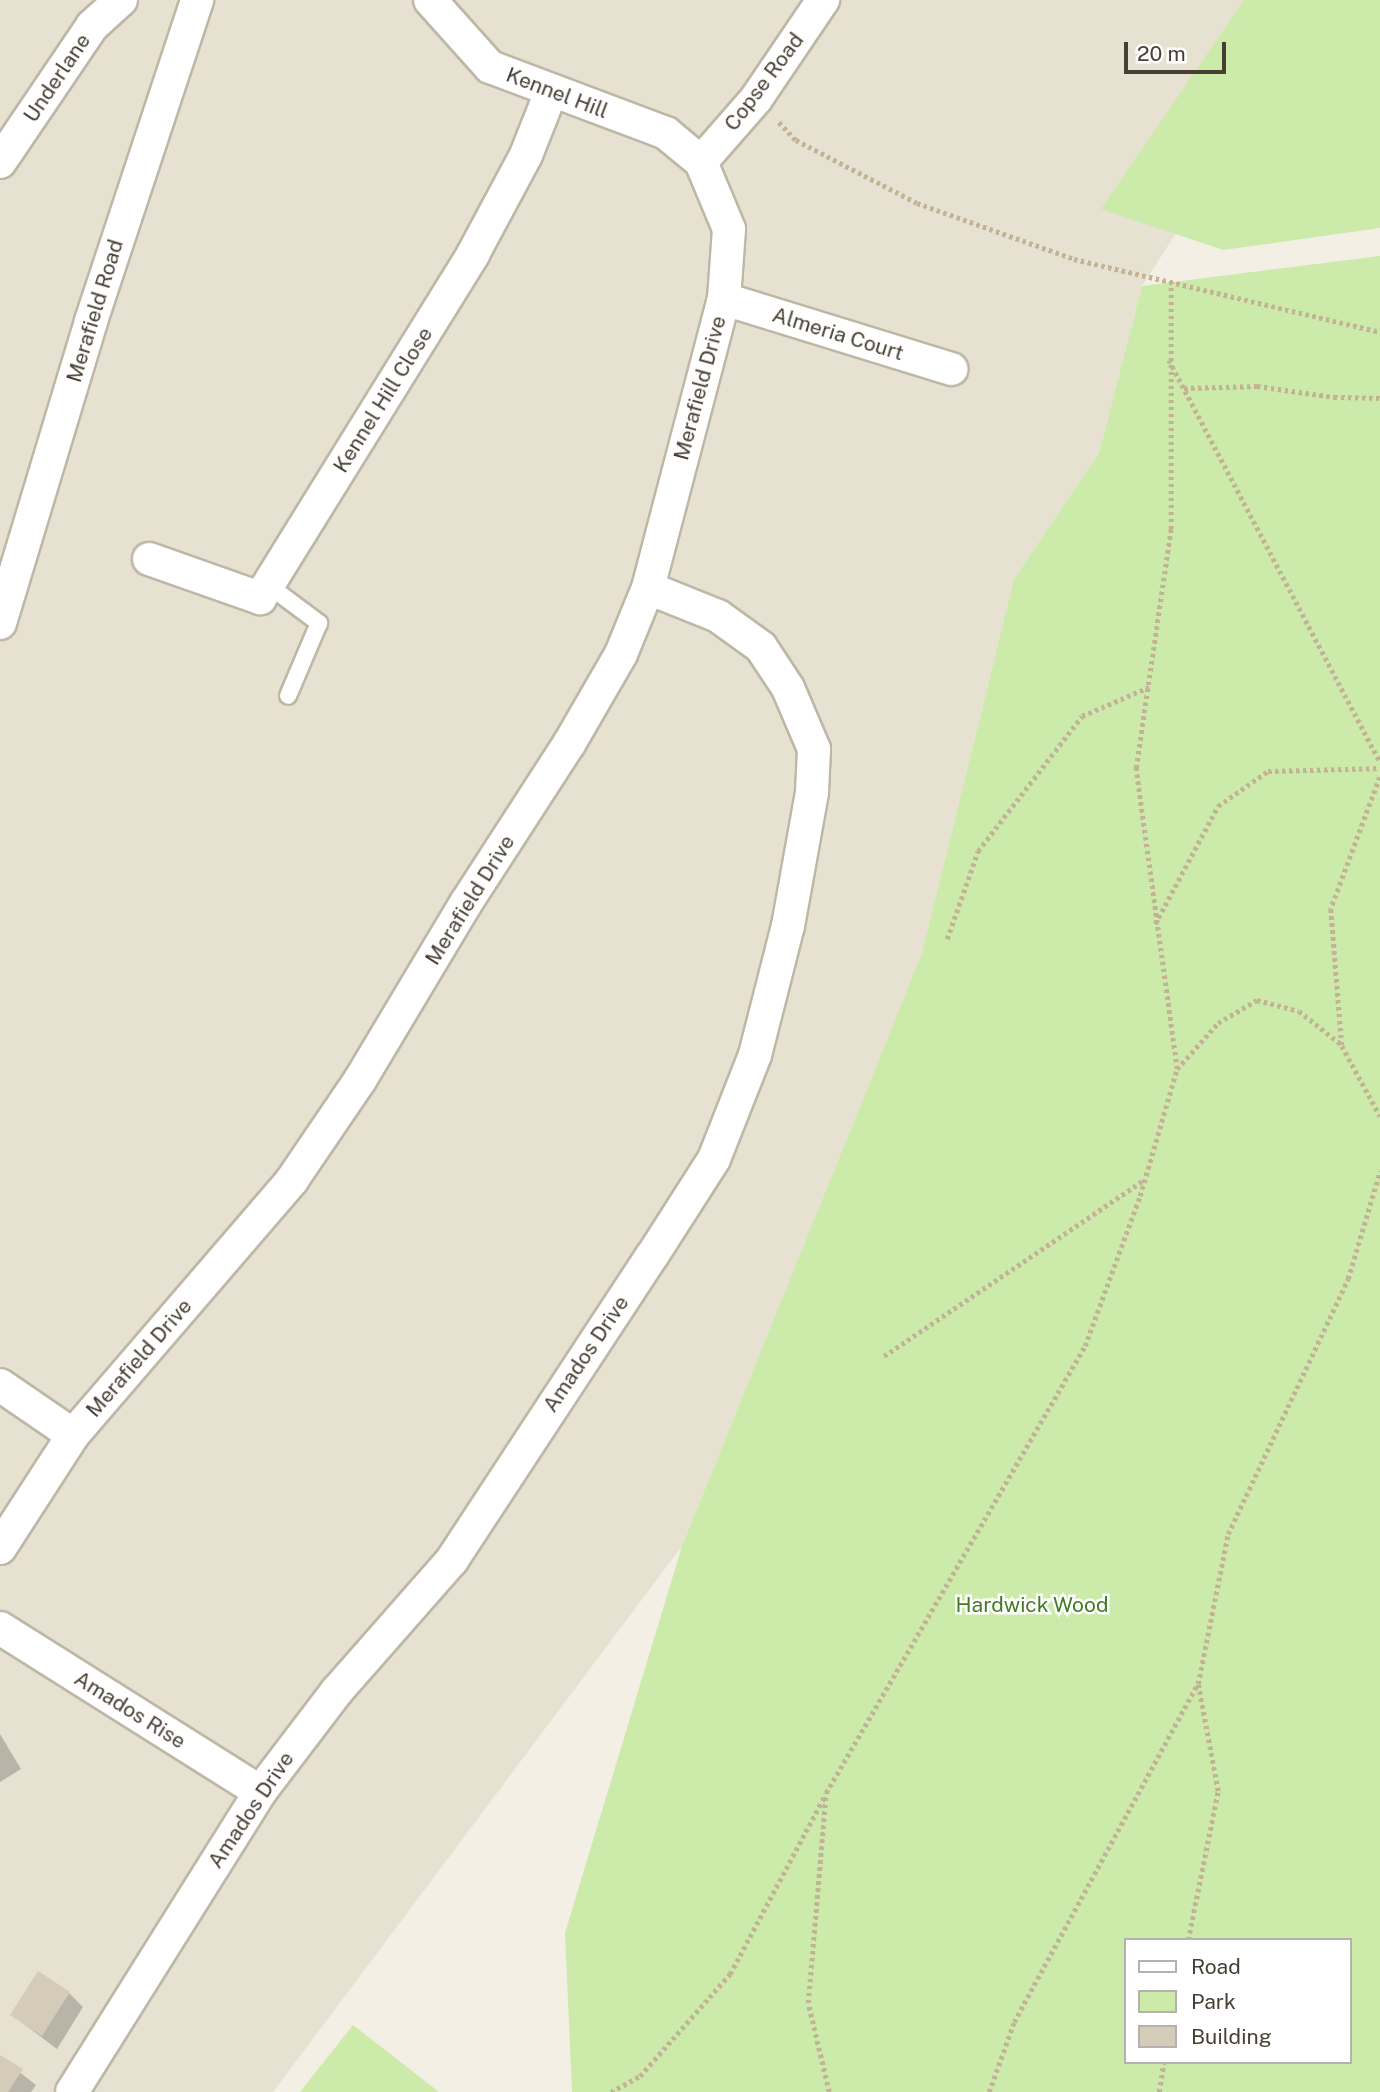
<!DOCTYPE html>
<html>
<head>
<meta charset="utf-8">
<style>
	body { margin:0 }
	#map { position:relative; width:1380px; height:2092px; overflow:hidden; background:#f3efe4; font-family:"Public Sans",sans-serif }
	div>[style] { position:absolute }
	.residential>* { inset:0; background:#e7e1d2 }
	.green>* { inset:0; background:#cceaaa }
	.shadow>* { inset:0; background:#0003 }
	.building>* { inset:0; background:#d5cbb9 }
	.path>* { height:4.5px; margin-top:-2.25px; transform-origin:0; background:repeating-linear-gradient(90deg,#c2b397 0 3.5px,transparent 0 7px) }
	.roads { filter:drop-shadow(2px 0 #bfb7a6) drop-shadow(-2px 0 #bfb7a6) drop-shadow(0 2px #bfb7a6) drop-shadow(0 -2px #bfb7a6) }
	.service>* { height:16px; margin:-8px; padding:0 8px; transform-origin:8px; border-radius:8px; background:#fff }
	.minor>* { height:32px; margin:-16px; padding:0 16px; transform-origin:16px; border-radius:16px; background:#fff }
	span { translate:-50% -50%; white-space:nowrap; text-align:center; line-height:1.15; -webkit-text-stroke:5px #fff; paint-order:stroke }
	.street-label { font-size:21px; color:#463f34 }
	.park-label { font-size:21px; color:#437a24 }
	.legend { position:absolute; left:1124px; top:1938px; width:228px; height:126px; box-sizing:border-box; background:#fff; border:2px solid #b5b2ae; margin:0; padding:9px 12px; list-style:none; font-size:21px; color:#463f34 }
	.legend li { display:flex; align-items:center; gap:14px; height:35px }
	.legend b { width:35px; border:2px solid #b5b2ae }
	.scale { position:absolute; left:1124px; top:42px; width:102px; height:32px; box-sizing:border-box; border:4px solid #463f34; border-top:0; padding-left:9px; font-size:21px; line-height:24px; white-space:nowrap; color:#463f34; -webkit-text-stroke:5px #fff; paint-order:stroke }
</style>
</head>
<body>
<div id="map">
	<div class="residential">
		<div style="clip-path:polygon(0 0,1327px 0,1142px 286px,1099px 453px,1014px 579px,922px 953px,682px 1546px,273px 2092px,0 2092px)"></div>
	</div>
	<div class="green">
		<div style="clip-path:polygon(1244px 0,1380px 0,1380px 228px,1223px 250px,1101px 209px)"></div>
		<div style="clip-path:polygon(evenodd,1380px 256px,1380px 2092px,572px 2092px,565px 1933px,682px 1546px,922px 953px,1014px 579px,1099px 453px,1142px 286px,1380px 256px,1126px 1940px,1350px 1940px,1350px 2062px,1126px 2062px,1126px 1940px)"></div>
		<div style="clip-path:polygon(353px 2025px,439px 2092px,300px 2092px)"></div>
	</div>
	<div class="shadow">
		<div style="clip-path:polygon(0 1734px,21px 1769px,0 1782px)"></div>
		<div style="clip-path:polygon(69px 1993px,83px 2007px,57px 2049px,12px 2015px)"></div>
		<div style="clip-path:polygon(0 2057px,36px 2085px,31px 2092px,0 2092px)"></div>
	</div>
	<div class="building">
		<div style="clip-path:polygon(38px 1971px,70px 1992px,42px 2036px,10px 2015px)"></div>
		<div style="clip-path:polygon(0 2055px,23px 2069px,8px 2092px,0 2092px)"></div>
	</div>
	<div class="path">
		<div style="left:779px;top:122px;width:25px;rotate:47deg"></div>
		<div style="left:796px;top:140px;width:136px;rotate:27.5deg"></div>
		<div style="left:917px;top:203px;width:167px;rotate:19.6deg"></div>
		<div style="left:1074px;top:259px;width:315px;rotate:13.4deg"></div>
		<div style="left:1169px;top:360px;width:454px;rotate:62.3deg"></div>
		<div style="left:1184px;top:388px;width:73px;rotate:-1.6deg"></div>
		<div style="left:1257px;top:386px;width:78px;rotate:8.1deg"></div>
		<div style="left:1334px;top:397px;width:46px;rotate:1.2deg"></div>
		<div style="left:1380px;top:777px;width:141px;rotate:110.4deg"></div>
		<div style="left:1331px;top:909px;width:137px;rotate:85.4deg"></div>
		<div style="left:1342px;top:1046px;width:80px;rotate:61.5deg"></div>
		<div style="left:1155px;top:924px;width:134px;rotate:-61.9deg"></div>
		<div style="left:1218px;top:806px;width:61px;rotate:-35deg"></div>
		<div style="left:1268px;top:771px;width:112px;rotate:-1.5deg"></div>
		<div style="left:947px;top:939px;width:93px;rotate:-70.6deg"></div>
		<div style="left:978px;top:851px;width:170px;rotate:-52.4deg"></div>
		<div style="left:1082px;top:716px;width:73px;rotate:-23.4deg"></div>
		<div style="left:1177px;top:1069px;width:62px;rotate:-48.3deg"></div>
		<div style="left:1218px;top:1023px;width:45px;rotate:-30.5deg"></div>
		<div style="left:1257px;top:1000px;width:43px;rotate:14.7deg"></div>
		<div style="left:1299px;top:1011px;width:55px;rotate:38.3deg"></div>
		<div style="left:884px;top:1356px;width:314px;rotate:-34.1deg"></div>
		<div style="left:1188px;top:1940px;width:152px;rotate:-78.6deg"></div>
		<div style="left:1218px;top:1791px;width:109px;rotate:-100.6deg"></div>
		<div style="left:1198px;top:1684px;width:153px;rotate:-78.7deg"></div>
		<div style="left:1228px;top:1534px;width:282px;rotate:-64.8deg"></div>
		<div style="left:1348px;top:1279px;width:113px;rotate:-73.5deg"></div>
		<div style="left:611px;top:2092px;width:33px;rotate:-29deg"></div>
		<div style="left:640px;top:2076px;width:136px;rotate:-48.6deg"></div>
		<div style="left:730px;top:1974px;width:200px;rotate:-62deg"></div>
		<div style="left:829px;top:2092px;width:91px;rotate:-103.3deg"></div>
		<div style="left:808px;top:2003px;width:211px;rotate:-85.1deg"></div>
		<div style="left:826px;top:1793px;width:517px;rotate:-59.91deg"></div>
		<div style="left:1085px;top:1346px;width:160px;rotate:-69.9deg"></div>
		<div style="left:1140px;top:1196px;width:132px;rotate:-73.8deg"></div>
		<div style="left:1177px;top:1069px;width:304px;rotate:-97.8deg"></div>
		<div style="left:1136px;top:768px;width:242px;rotate:-81.7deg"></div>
		<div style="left:1171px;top:529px;width:247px;rotate:-90deg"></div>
		<div style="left:989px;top:2092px;width:74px;rotate:-70.3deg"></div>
		<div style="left:1014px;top:2022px;width:383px;rotate:-61.5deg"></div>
		<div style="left:1159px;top:2092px;width:30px;rotate:-81deg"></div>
	</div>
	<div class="roads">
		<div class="service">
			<div style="left:268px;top:585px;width:64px;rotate:36.7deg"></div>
			<div style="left:319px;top:623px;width:79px;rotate:113deg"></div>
		</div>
		<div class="minor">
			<div style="left:0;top:162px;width:164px;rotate:-55.9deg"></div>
			<div style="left:92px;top:26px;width:39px;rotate:-42deg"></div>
			<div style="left:701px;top:162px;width:84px;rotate:-48.9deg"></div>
			<div style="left:756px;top:99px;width:120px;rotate:-55.9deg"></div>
			<div style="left:724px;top:299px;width:238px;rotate:17.1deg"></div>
			<div style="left:149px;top:559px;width:118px;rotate:19.4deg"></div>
			<div style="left:260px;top:598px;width:405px;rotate:-58.2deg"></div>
			<div style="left:473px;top:254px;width:112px;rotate:-61.8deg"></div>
			<div style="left:526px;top:155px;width:68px;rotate:-68.4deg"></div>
			<div style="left:0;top:623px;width:315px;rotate:-73.2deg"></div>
			<div style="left:91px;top:321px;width:338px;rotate:-71.7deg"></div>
			<div style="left:0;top:1385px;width:88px;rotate:34.4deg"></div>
			<div style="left:0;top:1548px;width:135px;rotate:-57.1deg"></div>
			<div style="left:73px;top:1435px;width:336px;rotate:-49.3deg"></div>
			<div style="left:292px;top:1180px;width:121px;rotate:-55.8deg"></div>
			<div style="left:360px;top:1080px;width:206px;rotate:-59.1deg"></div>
			<div style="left:466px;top:903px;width:189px;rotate:-57.1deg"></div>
			<div style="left:569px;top:744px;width:104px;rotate:-60deg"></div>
			<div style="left:621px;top:654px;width:71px;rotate:-67.8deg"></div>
			<div style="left:648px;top:588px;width:299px;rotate:-75.3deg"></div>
			<div style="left:724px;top:299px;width:70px;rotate:-85.9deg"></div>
			<div style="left:729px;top:229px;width:73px;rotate:-112.7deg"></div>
			<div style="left:701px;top:162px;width:45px;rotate:-140.4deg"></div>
			<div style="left:666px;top:133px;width:188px;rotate:-159.4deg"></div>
			<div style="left:490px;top:67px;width:90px;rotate:-131.8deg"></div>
			<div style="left:0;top:1628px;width:307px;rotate:32.2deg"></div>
			<div style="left:72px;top:2092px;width:354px;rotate:-57.9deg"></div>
			<div style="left:260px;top:1792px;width:127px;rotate:-52.7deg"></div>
			<div style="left:337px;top:1691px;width:174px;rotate:-48.7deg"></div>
			<div style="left:452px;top:1560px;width:364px;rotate:-56.7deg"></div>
			<div style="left:652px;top:1256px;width:115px;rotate:-57.4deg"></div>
			<div style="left:714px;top:1159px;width:112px;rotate:-68.5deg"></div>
			<div style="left:755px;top:1055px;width:133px;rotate:-75.7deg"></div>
			<div style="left:788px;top:926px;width:136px;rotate:-79.8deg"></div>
			<div style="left:812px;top:792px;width:43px;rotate:-87.3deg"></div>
			<div style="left:814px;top:749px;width:66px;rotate:-113.1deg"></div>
			<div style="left:788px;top:688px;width:49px;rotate:-123.4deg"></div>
			<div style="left:761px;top:647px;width:53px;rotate:-144.2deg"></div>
			<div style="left:718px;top:616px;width:75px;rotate:-158.2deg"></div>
		</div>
	</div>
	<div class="street-label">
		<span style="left:57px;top:78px;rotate:-56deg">Underlane</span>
		<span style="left:764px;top:82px;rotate:-53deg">Copse Road</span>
		<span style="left:557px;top:93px;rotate:21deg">Kennel Hill</span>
		<span style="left:95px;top:311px;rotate:-73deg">Merafield Road</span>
		<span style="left:838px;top:334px;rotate:17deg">Almeria Court</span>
		<span style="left:700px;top:388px;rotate:-75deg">Merafield Drive</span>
		<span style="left:383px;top:400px;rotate:-58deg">Kennel Hill Close</span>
		<span style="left:470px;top:900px;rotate:-58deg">Merafield Drive</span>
		<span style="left:586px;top:1354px;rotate:-56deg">Amados Drive</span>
		<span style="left:139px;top:1358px;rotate:-49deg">Merafield Drive</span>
		<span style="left:130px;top:1710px;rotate:32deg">Amados Rise</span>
		<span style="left:251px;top:1810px;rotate:-56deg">Amados Drive</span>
	</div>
	<div class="park-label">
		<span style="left:1032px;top:1605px">Hardwick Wood</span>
	</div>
	<ul class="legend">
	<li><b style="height:9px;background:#fff"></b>Road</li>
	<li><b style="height:19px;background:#cceaaa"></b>Park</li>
	<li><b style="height:19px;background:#d5cbb9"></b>Building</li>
	</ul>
	<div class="scale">20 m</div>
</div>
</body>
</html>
